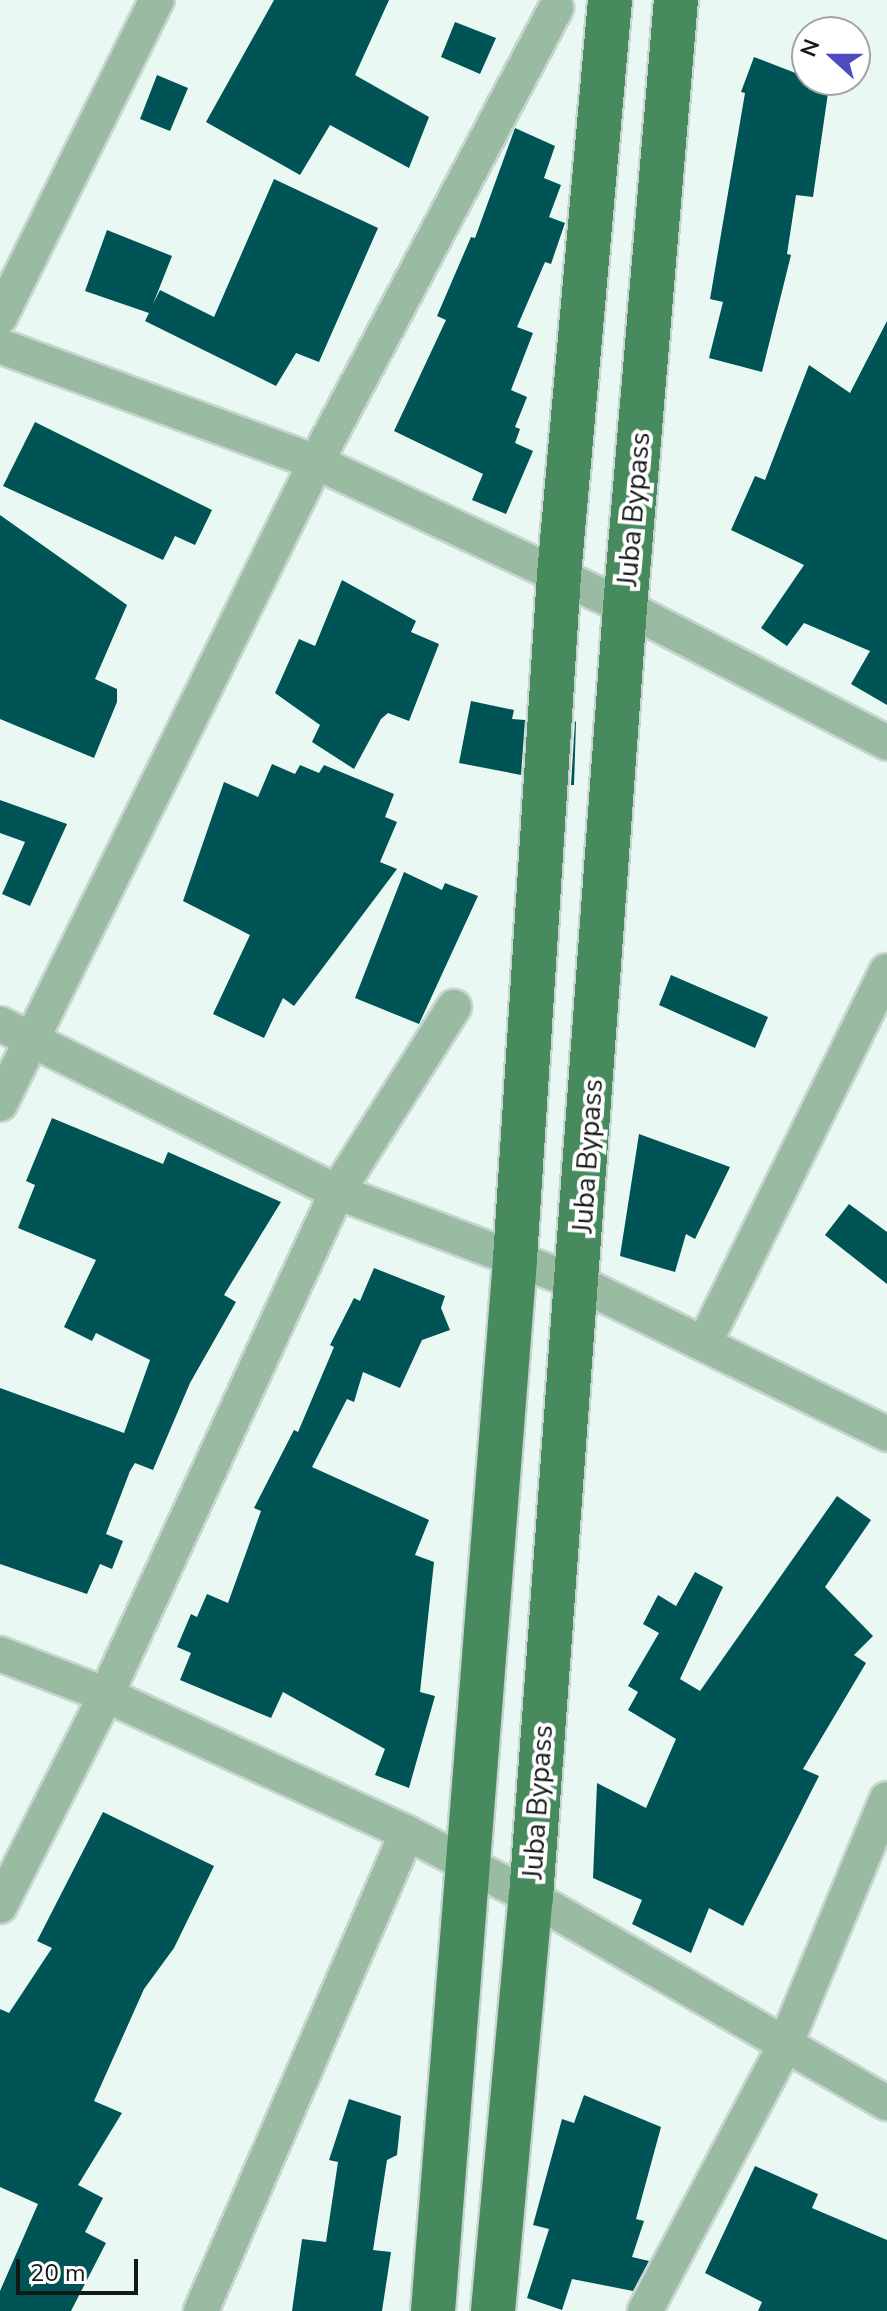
<!DOCTYPE html>
<html>
<head>
<meta charset="utf-8">
<style>
	body { margin:0 }
	#map { position:relative; width:887px; height:2311px; overflow:hidden; background:#eaf8f3; font-family:"Nunito Sans",sans-serif }
	div>[style] { position:absolute }
	.building>* { inset:0; background:#015455 }
	.roads { filter:drop-shadow(2px 0 #c8d4d0) drop-shadow(-2px 0 #c8d4d0) drop-shadow(0 2px #c8d4d0) drop-shadow(0 -2px #c8d4d0) }
	.minor>* { height:34px; margin:-17px; padding:0 17px; transform-origin:17px; border-radius:17px; background:#98bba2 }
	.primary>* { height:44px; margin:-22px; padding:0 22px; transform-origin:22px; border-radius:22px; background:#468a5e }
	span { translate:-50% -50%; white-space:nowrap; text-align:center; line-height:1.15; -webkit-text-stroke:8px #fff; paint-order:stroke }
	.street-label { font-size:28px; color:#141917 }
	.north { position:absolute; left:791px; top:16px; width:80px; height:80px; box-sizing:border-box; background:#fff; border:2px solid #a1a3a2; border-radius:50%; rotate:291deg; font-size:22px; font-weight:700; line-height:32px; text-align:center; color:#141917 }
	.north::after { content:''; display:block; margin:auto; width:28px; height:36px; background:#504ac1; clip-path:polygon(50% 0,100% 100%,50% 72%,0 100%) }
	.scale { position:absolute; left:16px; top:2259px; width:122px; height:36px; box-sizing:border-box; border:4px solid #141917; border-top:0; padding-left:10px; font-size:24px; line-height:28px; white-space:nowrap; color:#141917; -webkit-text-stroke:6px #fff; paint-order:stroke }
</style>
</head>
<body>
<div id="map">
	<div class="building">
		<div style="clip-path:polygon(274px 0,389px 0,355px 75px,429px 117px,409px 168px,330px 125px,300px 175px,206px 122px)"></div>
		<div style="clip-path:polygon(455px 22px,496px 38px,480px 74px,441px 57px)"></div>
		<div style="clip-path:polygon(754px 57px,829px 86px,813px 197px,796px 195px,787px 254px,791px 255px,762px 372px,709px 358px,723px 302px,710px 299px,745px 93px,741px 92px)"></div>
		<div style="clip-path:polygon(157px 75px,188px 88px,170px 131px,140px 119px)"></div>
		<div style="clip-path:polygon(515px 128px,555px 146px,544px 178px,561px 185px,549px 217px,565px 223px,551px 264px,545px 262px,517px 327px,533px 333px,511px 390px,527px 397px,515px 427px,520px 429px,515px 443px,533px 451px,506px 514px,472px 500px,483px 474px,394px 431px,446px 320px,437px 316px,471px 237px,475px 238px)"></div>
		<div style="clip-path:polygon(274px 179px,378px 228px,319px 362px,296px 353px,276px 386px,145px 321px,149px 313px,85px 291px,107px 230px,172px 256px,153px 304px,160px 290px,214px 317px)"></div>
		<div style="clip-path:polygon(887px 321px,887px 705px,851px 684px,870px 651px,804px 623px,787px 646px,761px 628px,804px 565px,731px 530px,755px 476px,765px 480px,809px 365px,850px 393px)"></div>
		<div style="clip-path:polygon(35px 422px,212px 510px,195px 545px,175px 536px,163px 560px,3px 486px)"></div>
		<div style="clip-path:polygon(0 515px,127px 605px,95px 679px,117px 689px,117px 702px,94px 758px,0 719px)"></div>
		<div style="clip-path:polygon(342px 580px,416px 621px,411px 632px,439px 644px,409px 721px,388px 713px,381px 719px,354px 769px,312px 742px,320px 725px,275px 693px,299px 639px,315px 646px)"></div>
		<div style="clip-path:polygon(471px 701px,514px 710px,512px 719px,525px 720px,521px 775px,459px 763px)"></div>
		<div style="clip-path:polygon(575px 721px,576px 722px,574px 785px,571px 785px)"></div>
		<div style="clip-path:polygon(272px 764px,295px 774px,300px 765px,319px 773px,324px 765px,394px 794px,385px 817px,397px 822px,380px 862px,397px 869px,294px 1006px,283px 998px,264px 1038px,213px 1014px,250px 935px,183px 901px,224px 782px,258px 797px)"></div>
		<div style="clip-path:polygon(0 800px,67px 824px,30px 906px,2px 894px,25px 842px,0 833px)"></div>
		<div style="clip-path:polygon(404px 872px,442px 890px,445px 883px,478px 896px,419px 1024px,355px 998px)"></div>
		<div style="clip-path:polygon(671px 975px,768px 1017px,755px 1048px,659px 1005px)"></div>
		<div style="clip-path:polygon(52px 1118px,163px 1164px,168px 1152px,281px 1202px,224px 1295px,236px 1302px,190px 1383px,153px 1470px,135px 1463px,130px 1471px,106px 1534px,123px 1541px,112px 1569px,100px 1564px,87px 1594px,0 1564px,0 1388px,124px 1433px,150px 1360px,96px 1333px,92px 1341px,64px 1327px,96px 1260px,18px 1228px,35px 1185px,26px 1181px)"></div>
		<div style="clip-path:polygon(639px 1134px,730px 1167px,695px 1239px,686px 1234px,675px 1272px,620px 1256px)"></div>
		<div style="clip-path:polygon(849px 1204px,887px 1232px,887px 1284px,825px 1235px)"></div>
		<div style="clip-path:polygon(374px 1268px,445px 1296px,441px 1308px,450px 1330px,422px 1340px,400px 1388px,363px 1372px,354px 1402px,347px 1399px,312px 1467px,429px 1520px,415px 1555px,434px 1562px,420px 1692px,435px 1696px,409px 1788px,375px 1775px,385px 1749px,283px 1692px,271px 1718px,180px 1680px,191px 1653px,177px 1647px,191px 1614px,197px 1617px,207px 1594px,228px 1603px,261px 1511px,254px 1508px,294px 1430px,298px 1432px,334px 1347px,330px 1345px,354px 1298px,360px 1301px)"></div>
		<div style="clip-path:polygon(837px 1496px,871px 1520px,825px 1587px,873px 1636px,854px 1655px,866px 1663px,803px 1769px,819px 1776px,743px 1926px,709px 1908px,691px 1953px,632px 1924px,642px 1900px,593px 1878px,597px 1783px,646px 1808px,676px 1739px,628px 1710px,638px 1692px,628px 1686px,659px 1633px,643px 1624px,658px 1595px,676px 1606px,695px 1572px,723px 1587px,680px 1679px,700px 1691px)"></div>
		<div style="clip-path:polygon(103px 1812px,214px 1866px,174px 1948px,144px 1989px,94px 2101px,122px 2113px,78px 2185px,103px 2198px,85px 2232px,106px 2243px,71px 2311px,0 2311px,0 2291px,38px 2204px,0 2187px,0 2009px,9px 2013px,52px 1948px,37px 1941px)"></div>
		<div style="clip-path:polygon(584px 2095px,661px 2127px,636px 2219px,644px 2221px,632px 2257px,649px 2261px,633px 2291px,572px 2279px,562px 2310px,527px 2298px,549px 2229px,533px 2225px,562px 2119px,574px 2123px)"></div>
		<div style="clip-path:polygon(349px 2099px,401px 2116px,397px 2155px,387px 2160px,373px 2250px,391px 2252px,382px 2311px,292px 2311px,302px 2239px,326px 2242px,338px 2162px,329px 2160px)"></div>
		<div style="clip-path:polygon(755px 2166px,818px 2194px,812px 2208px,887px 2240px,887px 2311px,758px 2311px,762px 2302px,705px 2273px)"></div>
	</div>
	<div class="roads">
		<div class="minor">
			<div style="left:0;top:317px;width:354px;rotate:-63.7deg"></div>
			<div style="left:0;top:346px;width:337px;rotate:20.2deg"></div>
			<div style="left:316px;top:462px;width:341px;rotate:25.1deg"></div>
			<div style="left:625px;top:607px;width:295px;rotate:27.4deg"></div>
			<div style="left:0;top:1024px;width:377px;rotate:26.5deg"></div>
			<div style="left:337px;top:1192px;width:259px;rotate:20.6deg"></div>
			<div style="left:579px;top:1283px;width:343px;rotate:26.1deg"></div>
			<div style="left:0;top:1104px;width:716px;rotate:-63.79deg"></div>
			<div style="left:316px;top:462px;width:514px;rotate:-62.14deg"></div>
			<div style="left:705px;top:1342px;width:413px;rotate:-63.9deg"></div>
			<div style="left:0;top:1654px;width:114px;rotate:21.1deg"></div>
			<div style="left:106px;top:1695px;width:331px;rotate:24.6deg"></div>
			<div style="left:407px;top:1833px;width:140px;rotate:27.3deg"></div>
			<div style="left:531px;top:1897px;width:411px;rotate:30.1deg"></div>
			<div style="left:0;top:1906px;width:236px;rotate:-63.3deg"></div>
			<div style="left:106px;top:1695px;width:554px;rotate:-65.33deg"></div>
			<div style="left:337px;top:1192px;width:219px;rotate:-57.7deg"></div>
			<div style="left:201px;top:2311px;width:520px;rotate:-66.69deg"></div>
			<div style="left:645px;top:2311px;width:301px;rotate:-62.2deg"></div>
			<div style="left:785px;top:2045px;width:266px;rotate:-67.5deg"></div>
		</div>
		<div class="primary">
			<div style="left:433px;top:2311px;width:1055px;rotate:-85.54deg"></div>
			<div style="left:515px;top:1259px;width:685px;rotate:-86.32deg"></div>
			<div style="left:559px;top:575px;width:577px;rotate:-84.93deg"></div>
			<div style="left:493px;top:2311px;width:416px;rotate:-84.8deg"></div>
			<div style="left:531px;top:1897px;width:1293px;rotate:-85.83deg"></div>
			<div style="left:625px;top:607px;width:609px;rotate:-85.2deg"></div>
		</div>
	</div>
	<div class="street-label">
		<span style="left:634px;top:509px;rotate:-85deg">Juba Bypass</span>
		<span style="left:588px;top:1156px;rotate:-86deg">Juba Bypass</span>
		<span style="left:538px;top:1802px;rotate:-86deg">Juba Bypass</span>
	</div>
	<div class="north">N</div>
	<div class="scale">20 m</div>
</div>
</body>
</html>
